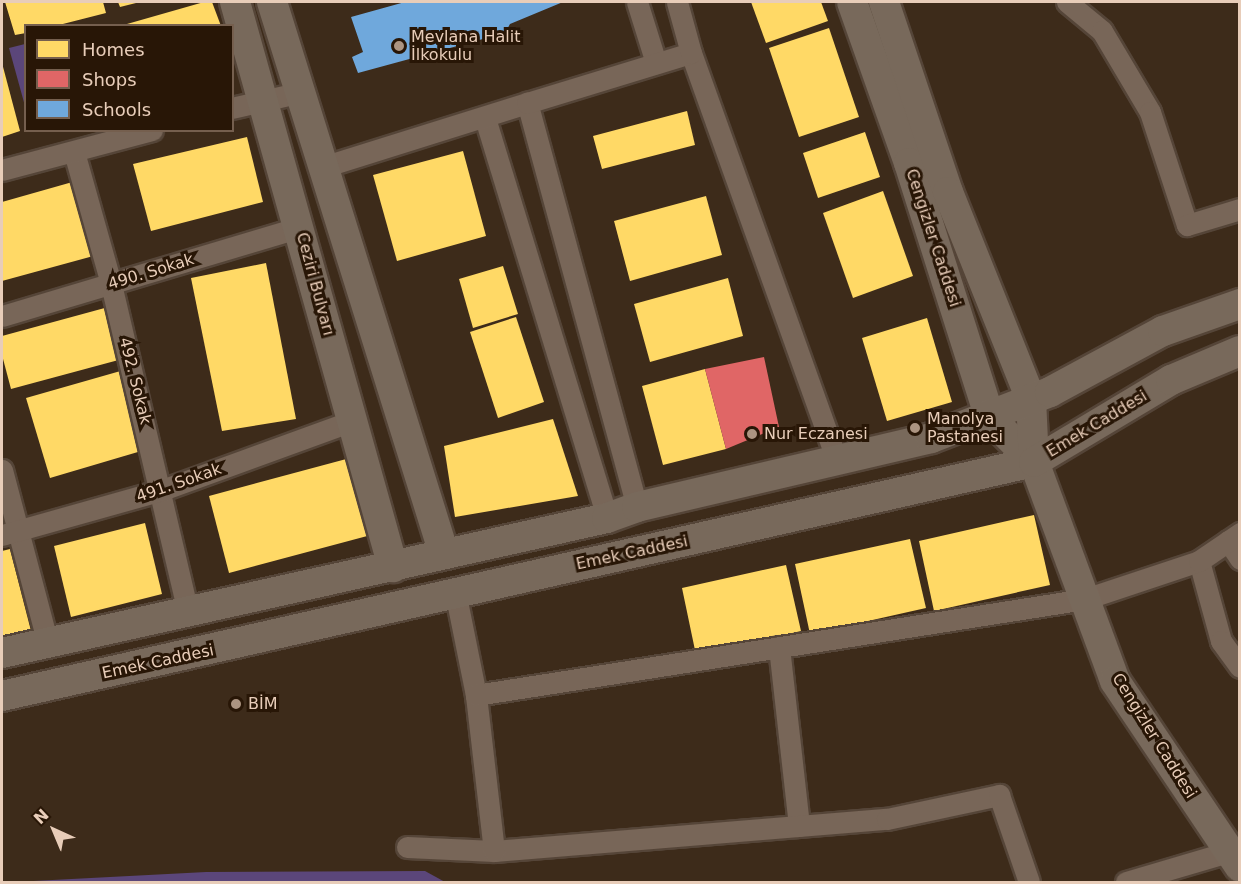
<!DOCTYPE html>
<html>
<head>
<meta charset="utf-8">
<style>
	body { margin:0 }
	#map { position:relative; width:1241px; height:884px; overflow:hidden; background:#3d2b1a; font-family:"DejaVu Sans",sans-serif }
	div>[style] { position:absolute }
	.green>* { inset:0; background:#5b467a }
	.homes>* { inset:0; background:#ffd966 }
	.shops>* { inset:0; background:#e06666 }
	.schools>* { inset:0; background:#6fa8dc }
	.roads { filter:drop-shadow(2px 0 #554538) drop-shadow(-2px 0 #554538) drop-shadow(0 2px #554538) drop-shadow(0 -2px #554538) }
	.street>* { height:21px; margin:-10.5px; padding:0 10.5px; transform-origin:10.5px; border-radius:10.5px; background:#786658 }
	.secondary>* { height:30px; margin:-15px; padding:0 15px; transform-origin:15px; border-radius:15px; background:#78695b }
	.dots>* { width:16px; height:16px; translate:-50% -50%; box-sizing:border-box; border:3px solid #281606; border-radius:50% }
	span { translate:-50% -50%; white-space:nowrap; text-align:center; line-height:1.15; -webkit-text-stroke:6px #281606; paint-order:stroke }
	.poi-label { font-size:16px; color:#e8cdb9 }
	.left { translate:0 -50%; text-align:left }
	.street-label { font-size:16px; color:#e8cdb9 }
	.frame { position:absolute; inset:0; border:3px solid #e8cdb9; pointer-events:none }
	.legend { position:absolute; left:24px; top:24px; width:210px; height:108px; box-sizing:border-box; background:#281606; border:2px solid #755f4e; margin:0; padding:8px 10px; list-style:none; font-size:18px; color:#e8cdb9 }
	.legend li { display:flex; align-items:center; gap:12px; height:30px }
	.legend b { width:30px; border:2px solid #755f4e }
	.north { position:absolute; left:24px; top:800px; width:60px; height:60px; -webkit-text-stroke:4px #281606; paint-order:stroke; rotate:316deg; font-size:16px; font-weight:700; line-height:24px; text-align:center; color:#e8cdb9 }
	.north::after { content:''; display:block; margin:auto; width:21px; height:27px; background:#e8cdb9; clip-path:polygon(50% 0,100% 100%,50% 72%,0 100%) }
</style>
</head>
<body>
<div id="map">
	<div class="green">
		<div style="clip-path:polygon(25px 44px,26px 44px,25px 106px,9px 48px)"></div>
		<div style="clip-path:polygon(425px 871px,445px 882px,14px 882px,206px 872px)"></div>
	</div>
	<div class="homes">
		<div style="clip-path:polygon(5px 2px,103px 2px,106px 13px,55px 26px,26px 26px,26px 33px,15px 35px)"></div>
		<div style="clip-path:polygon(118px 2px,140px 2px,120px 7px)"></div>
		<div style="clip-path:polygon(204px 2px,212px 2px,221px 26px,120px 26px)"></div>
		<div style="clip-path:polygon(751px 2px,821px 2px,828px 21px,766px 43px)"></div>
		<div style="clip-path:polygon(829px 28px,859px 117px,799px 137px,769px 48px)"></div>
		<div style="clip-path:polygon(2px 63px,20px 131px,2px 137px)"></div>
		<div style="clip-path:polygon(687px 111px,695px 145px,602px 169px,593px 136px)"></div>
		<div style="clip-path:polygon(865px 132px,880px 177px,818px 198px,803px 153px)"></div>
		<div style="clip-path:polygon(247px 137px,263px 202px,151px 231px,133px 164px)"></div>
		<div style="clip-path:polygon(463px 151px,486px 236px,397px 261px,373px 175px)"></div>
		<div style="clip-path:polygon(76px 181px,97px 255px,2px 281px,2px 202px)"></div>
		<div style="clip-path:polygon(883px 191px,913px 276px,853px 298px,823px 213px)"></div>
		<div style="clip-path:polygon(706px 196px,722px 255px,630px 281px,614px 221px)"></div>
		<div style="clip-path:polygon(266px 263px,296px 419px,222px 431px,191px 278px)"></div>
		<div style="clip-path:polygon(503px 266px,518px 314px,473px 328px,459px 279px)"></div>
		<div style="clip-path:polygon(728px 278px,743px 336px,650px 362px,634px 304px)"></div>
		<div style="clip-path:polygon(112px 306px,126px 358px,11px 389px,2px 355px,2px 336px)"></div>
		<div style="clip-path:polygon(516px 317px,544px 402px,498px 418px,470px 332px)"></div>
		<div style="clip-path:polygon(927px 318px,952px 402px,887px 421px,862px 338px)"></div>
		<div style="clip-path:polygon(705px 369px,726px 449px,663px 465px,642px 386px)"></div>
		<div style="clip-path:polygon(124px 370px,148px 449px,50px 478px,26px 398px)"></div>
		<div style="clip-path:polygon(553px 419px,578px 496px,455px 517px,444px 446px)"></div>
		<div style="clip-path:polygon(350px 458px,371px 535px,229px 573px,209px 496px)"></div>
		<div style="clip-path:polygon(1034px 515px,1050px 585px,934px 611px,919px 541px)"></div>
		<div style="clip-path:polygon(145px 523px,162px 594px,71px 617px,54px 546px)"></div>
		<div style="clip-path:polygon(910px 539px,926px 608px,810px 634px,795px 564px)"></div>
		<div style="clip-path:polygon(10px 549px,31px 631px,2px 639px,2px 551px)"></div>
		<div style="clip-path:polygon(786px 565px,801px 631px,696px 655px,682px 588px)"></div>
	</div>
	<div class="shops">
		<div style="clip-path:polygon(764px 357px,779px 427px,726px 449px,705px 369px)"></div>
	</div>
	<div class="schools">
		<div style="clip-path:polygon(405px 2px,563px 2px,510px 24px,505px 33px,358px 73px,352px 57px,363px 52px,351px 17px)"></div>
	</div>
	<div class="roads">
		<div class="street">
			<div style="left:637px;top:2px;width:64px;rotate:72.7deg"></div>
			<div style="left:1067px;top:2px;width:45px;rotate:39.6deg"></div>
			<div style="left:1102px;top:31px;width:94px;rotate:59.3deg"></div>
			<div style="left:1150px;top:112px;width:119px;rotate:71.9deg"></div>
			<div style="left:1187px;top:225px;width:55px;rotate:-16.8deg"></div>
			<div style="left:691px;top:53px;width:433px;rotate:70.3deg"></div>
			<div style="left:232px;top:108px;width:72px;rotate:-12.9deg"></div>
			<div style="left:485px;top:118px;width:418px;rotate:73deg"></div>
			<div style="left:74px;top:152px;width:137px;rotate:74.3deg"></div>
			<div style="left:111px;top:284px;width:338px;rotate:76.8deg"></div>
			<div style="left:326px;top:166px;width:211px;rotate:-17.4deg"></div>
			<div style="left:2px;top:170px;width:155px;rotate:-14.9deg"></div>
			<div style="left:2px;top:316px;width:311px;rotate:-16.6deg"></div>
			<div style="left:2px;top:470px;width:180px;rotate:75.2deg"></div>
			<div style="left:637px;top:507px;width:419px;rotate:-105.2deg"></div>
			<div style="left:527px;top:103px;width:171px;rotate:-17deg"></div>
			<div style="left:691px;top:53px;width:53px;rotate:-105.4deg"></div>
			<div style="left:2px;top:535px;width:166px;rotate:-15.7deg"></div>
			<div style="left:162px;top:490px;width:202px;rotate:-20deg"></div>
			<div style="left:1228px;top:541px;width:22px;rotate:56deg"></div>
			<div style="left:1199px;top:561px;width:83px;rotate:74.6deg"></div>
			<div style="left:1221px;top:641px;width:32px;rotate:54deg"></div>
			<div style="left:455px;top:591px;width:106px;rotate:78.6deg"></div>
			<div style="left:779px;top:647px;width:180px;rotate:83.6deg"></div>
			<div style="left:407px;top:847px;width:87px;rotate:2.6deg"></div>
			<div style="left:494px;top:851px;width:394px;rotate:-4.7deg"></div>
			<div style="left:887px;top:819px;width:115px;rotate:-12.1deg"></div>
			<div style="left:999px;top:795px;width:92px;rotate:71deg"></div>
			<div style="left:494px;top:851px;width:157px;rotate:-96.6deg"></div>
			<div style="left:476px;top:695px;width:617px;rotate:-8.96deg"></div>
			<div style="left:1085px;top:599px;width:120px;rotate:-18.4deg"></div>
			<div style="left:1199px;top:561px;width:50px;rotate:-34.3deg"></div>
			<div style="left:1126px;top:882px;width:106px;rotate:-16.4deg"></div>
		</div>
		<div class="secondary">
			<div style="left:235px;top:2px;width:587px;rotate:74.38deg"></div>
			<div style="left:272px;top:2px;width:578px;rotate:72.69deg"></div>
			<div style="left:852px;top:2px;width:171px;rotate:70.5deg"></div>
			<div style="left:909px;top:163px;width:268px;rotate:72.4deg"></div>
			<div style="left:990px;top:418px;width:62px;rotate:45deg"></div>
			<div style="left:884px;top:2px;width:200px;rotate:71.4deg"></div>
			<div style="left:948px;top:192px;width:223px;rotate:68.2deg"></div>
			<div style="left:1031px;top:399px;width:63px;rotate:87.3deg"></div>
			<div style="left:1034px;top:462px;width:233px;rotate:69.7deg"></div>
			<div style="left:1115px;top:681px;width:224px;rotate:56.1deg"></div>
			<div style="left:2px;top:653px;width:620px;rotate:-12.58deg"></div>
			<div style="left:607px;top:518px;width:32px;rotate:-20deg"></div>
			<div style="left:637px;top:507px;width:302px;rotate:-13.2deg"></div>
			<div style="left:931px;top:438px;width:128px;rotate:-21.1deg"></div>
			<div style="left:1050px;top:392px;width:128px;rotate:-28.4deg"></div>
			<div style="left:1163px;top:331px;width:82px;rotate:-19.3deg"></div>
			<div style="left:2px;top:696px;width:1058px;rotate:-12.78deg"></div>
			<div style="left:1034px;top:462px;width:160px;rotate:-30.9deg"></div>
			<div style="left:1171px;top:380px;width:75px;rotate:-22.8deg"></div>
		</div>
	</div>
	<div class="dots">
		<div style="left:399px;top:46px;background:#ac9481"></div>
		<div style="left:915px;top:428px;background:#ac9481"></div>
		<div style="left:752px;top:434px;background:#ac9481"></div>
		<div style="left:236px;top:704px;background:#ac9481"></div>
	</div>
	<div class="poi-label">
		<span class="left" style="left:411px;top:46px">Mevlana Halit<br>İlkokulu</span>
		<span class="left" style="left:927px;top:428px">Manolya<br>Pastanesi</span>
		<span class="left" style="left:764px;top:434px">Nur Eczanesi</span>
		<span class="left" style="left:248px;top:704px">BİM</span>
	</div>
	<div class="street-label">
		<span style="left:933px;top:238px;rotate:72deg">Cengizler Caddesi</span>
		<span style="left:151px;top:272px;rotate:-17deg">490. Sokak</span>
		<span style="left:315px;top:284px;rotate:75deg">Ceziri Bulvarı</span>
		<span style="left:135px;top:381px;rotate:76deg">492. Sokak</span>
		<span style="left:1097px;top:424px;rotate:-31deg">Emek Caddesi</span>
		<span style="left:179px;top:483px;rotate:-19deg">491. Sokak</span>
		<span style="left:632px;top:553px;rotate:-12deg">Emek Caddesi</span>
		<span style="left:158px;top:662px;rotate:-12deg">Emek Caddesi</span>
		<span style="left:1154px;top:736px;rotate:58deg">Cengizler Caddesi</span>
	</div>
	<div class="frame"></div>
	<ul class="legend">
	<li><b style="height:16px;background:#ffd966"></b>Homes</li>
	<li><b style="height:16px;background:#e06666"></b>Shops</li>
	<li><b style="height:16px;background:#6fa8dc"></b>Schools</li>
	</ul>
	<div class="north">N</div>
</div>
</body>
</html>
